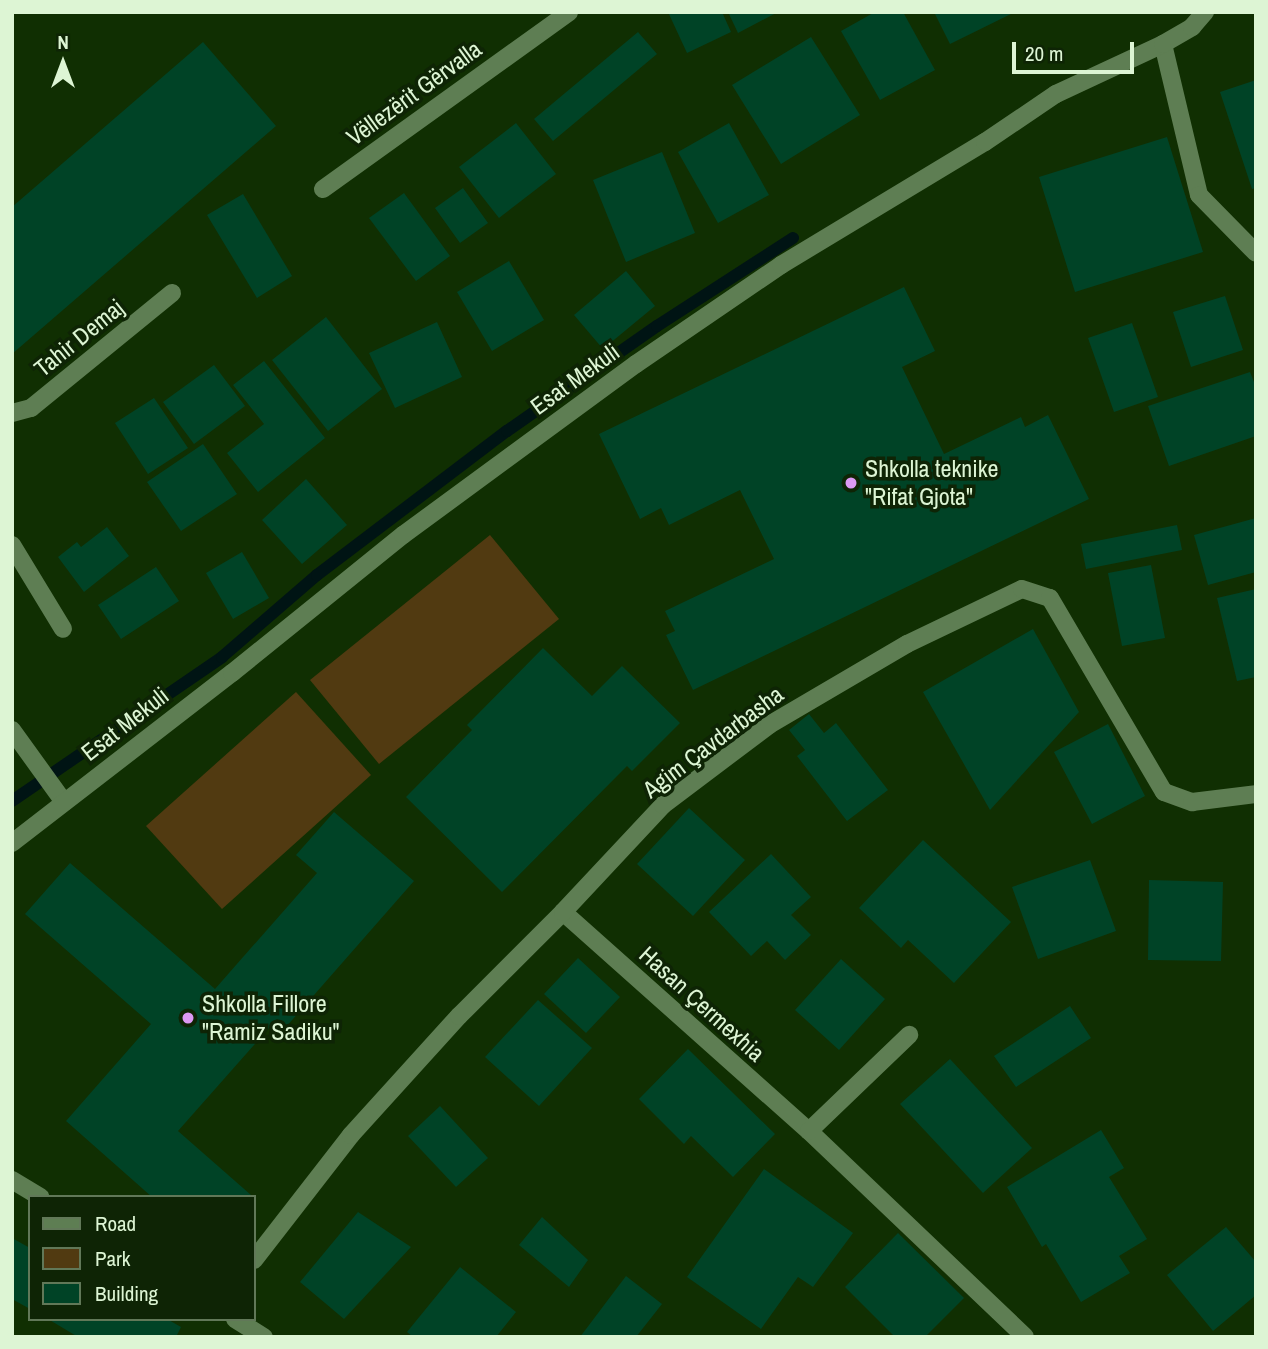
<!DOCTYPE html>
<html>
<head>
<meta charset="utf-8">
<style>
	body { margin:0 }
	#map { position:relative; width:1268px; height:1349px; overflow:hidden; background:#102f02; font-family:"Archivo Narrow",sans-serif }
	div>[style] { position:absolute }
	.green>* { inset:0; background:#513a11 }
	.stream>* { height:12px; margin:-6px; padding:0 6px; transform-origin:6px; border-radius:6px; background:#001414 }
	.building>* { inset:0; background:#004326 }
	.minor>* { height:18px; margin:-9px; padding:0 9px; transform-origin:9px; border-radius:9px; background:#5e7e53 }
	.dots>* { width:19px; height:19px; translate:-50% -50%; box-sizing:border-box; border:4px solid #0e2405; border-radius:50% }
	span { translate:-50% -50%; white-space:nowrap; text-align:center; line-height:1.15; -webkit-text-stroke:7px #0e2405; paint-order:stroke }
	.street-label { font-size:24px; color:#ddf5d4 }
	.poi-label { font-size:24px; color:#ddf5d4 }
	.left { translate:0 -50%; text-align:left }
	.frame { position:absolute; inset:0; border:14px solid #ddf5d4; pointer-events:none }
	.legend { position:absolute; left:28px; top:1195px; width:228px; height:126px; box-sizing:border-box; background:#0e2405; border:2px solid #617858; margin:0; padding:9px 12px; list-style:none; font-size:21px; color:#ddf5d4 }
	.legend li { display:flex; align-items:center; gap:14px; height:35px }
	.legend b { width:35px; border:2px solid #617858 }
	.north { position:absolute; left:28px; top:28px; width:70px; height:70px; -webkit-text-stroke:5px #0e2405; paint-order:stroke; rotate:0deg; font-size:19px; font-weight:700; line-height:28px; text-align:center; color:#ddf5d4 }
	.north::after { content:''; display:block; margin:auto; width:24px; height:32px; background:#ddf5d4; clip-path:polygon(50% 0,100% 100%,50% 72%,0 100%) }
	.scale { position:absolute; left:1012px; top:42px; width:122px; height:32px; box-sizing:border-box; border:4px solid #ddf5d4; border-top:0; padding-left:9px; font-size:21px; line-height:24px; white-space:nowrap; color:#ddf5d4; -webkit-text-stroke:5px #0e2405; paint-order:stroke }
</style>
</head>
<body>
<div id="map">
	<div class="green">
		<div style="clip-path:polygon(490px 535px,559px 619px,379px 764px,310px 680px)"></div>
		<div style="clip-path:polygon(296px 692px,371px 775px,222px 909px,146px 826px)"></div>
	</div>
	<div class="stream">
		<div style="left:12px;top:801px;width:255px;rotate:-34.4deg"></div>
		<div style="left:222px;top:657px;width:125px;rotate:-40.8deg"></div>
		<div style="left:317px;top:575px;width:238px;rotate:-37.2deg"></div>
		<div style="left:507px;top:431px;width:183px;rotate:-35deg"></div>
		<div style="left:657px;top:326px;width:162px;rotate:-32.9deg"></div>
	</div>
	<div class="building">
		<div style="clip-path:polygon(668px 12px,722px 12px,731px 32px,687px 53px)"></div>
		<div style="clip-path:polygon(728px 12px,778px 12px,738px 33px)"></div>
		<div style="clip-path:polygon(875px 12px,903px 12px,935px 70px,880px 100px,841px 31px)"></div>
		<div style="clip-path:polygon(934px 12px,1015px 12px,950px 44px)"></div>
		<div style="clip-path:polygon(638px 32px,657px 54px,553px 141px,534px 119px)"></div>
		<div style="clip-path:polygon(811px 37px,860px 115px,781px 164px,732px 85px)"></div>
		<div style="clip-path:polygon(203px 42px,276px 126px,12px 354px,12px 207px)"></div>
		<div style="clip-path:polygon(1256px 80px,1256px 188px,1252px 189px,1220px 92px)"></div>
		<div style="clip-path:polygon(516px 123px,556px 174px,499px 218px,459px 167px)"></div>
		<div style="clip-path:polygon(729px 123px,769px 195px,718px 223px,678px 152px)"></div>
		<div style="clip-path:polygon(1167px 137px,1203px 252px,1075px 292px,1039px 177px)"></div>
		<div style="clip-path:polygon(662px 152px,695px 233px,626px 262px,593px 180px)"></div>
		<div style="clip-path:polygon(463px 188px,488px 223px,460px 243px,435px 208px)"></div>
		<div style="clip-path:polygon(404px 193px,450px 256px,416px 281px,369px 218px)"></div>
		<div style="clip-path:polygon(243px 194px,292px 276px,257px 298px,207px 215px)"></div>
		<div style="clip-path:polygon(509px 261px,544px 320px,492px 351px,457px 292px)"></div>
		<div style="clip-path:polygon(626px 271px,655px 306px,603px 349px,574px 315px)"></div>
		<div style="clip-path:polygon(904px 287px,935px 351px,902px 367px,944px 454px,1021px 417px,1025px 427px,1048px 415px,1089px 499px,693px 690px,666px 635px,675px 631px,665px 611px,774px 559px,740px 490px,669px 525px,661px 508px,640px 519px,599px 434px)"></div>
		<div style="clip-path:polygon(1225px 296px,1243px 350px,1191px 367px,1173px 312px)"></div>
		<div style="clip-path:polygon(326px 317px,382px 389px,328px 431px,272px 360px)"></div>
		<div style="clip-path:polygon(437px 322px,462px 377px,395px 408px,369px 353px)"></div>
		<div style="clip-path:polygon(1132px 323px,1158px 397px,1114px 412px,1088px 338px)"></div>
		<div style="clip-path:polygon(264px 361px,325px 438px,258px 492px,227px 453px,264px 424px,233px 385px)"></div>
		<div style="clip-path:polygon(214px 365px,245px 406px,194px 444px,163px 402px)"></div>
		<div style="clip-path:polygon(1250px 372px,1256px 387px,1256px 436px,1169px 466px,1148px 406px)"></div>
		<div style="clip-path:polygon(154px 398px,188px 448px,148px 474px,115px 423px)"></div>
		<div style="clip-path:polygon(203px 444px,237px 494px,181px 531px,147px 482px)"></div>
		<div style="clip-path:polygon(306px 479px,347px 525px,302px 564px,262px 520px)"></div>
		<div style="clip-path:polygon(1256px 518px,1256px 572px,1208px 585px,1194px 535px)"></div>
		<div style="clip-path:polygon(1177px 525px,1182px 550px,1086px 569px,1081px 544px)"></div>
		<div style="clip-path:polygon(107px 527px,129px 556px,84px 592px,58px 557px,77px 542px,81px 547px)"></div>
		<div style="clip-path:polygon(242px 552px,269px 598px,233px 619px,206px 573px)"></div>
		<div style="clip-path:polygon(1151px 565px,1165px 638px,1122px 646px,1108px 573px)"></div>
		<div style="clip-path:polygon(156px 567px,179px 601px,121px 639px,98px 605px)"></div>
		<div style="clip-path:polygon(1256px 589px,1256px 677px,1237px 681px,1217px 598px)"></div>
		<div style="clip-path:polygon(1033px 629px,1079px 712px,990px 810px,923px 692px)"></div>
		<div style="clip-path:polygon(543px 648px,592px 696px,622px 666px,680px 723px,632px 771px,627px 766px,502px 892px,406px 797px,472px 730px,467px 725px)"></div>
		<div style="clip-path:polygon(809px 714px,824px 733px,836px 723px,888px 790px,847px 821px,797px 756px,805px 750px,789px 730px)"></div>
		<div style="clip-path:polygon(1108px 724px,1145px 796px,1092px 824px,1054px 752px)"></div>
		<div style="clip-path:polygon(689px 808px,745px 860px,693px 916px,637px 864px)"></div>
		<div style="clip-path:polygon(334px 812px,414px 881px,286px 1027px,277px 1019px,178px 1131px,251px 1195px,152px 1197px,66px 1121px,151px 1024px,25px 914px,70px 863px,215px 989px,317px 873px,296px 855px)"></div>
		<div style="clip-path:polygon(923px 840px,1011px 922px,954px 983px,908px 940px,901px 948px,859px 908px)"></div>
		<div style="clip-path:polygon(771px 854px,811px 897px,791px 915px,811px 935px,785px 960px,767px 941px,751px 956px,709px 912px)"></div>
		<div style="clip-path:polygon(1090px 860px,1116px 931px,1038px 959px,1012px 887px)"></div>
		<div style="clip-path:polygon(1149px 880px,1223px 882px,1221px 961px,1148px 960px)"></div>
		<div style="clip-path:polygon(578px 958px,620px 997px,586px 1033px,544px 994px)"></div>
		<div style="clip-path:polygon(841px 959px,885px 999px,839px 1050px,795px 1010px)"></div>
		<div style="clip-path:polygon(538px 1000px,592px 1048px,539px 1106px,485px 1057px)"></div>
		<div style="clip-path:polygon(1070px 1006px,1091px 1038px,1016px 1087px,994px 1056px)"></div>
		<div style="clip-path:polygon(688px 1049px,775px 1134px,733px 1177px,691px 1136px,684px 1144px,639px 1099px)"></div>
		<div style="clip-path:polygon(950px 1059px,1032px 1148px,983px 1193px,900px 1104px)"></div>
		<div style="clip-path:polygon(440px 1106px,488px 1158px,456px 1187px,408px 1136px)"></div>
		<div style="clip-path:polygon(1101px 1130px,1124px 1168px,1109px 1177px,1147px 1239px,1119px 1256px,1130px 1273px,1081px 1302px,1046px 1244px,1042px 1247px,1007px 1187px)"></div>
		<div style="clip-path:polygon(764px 1169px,853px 1233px,813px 1287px,798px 1277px,761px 1329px,687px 1277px)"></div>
		<div style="clip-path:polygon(358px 1212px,411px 1247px,344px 1319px,300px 1282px)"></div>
		<div style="clip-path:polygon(542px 1217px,588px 1260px,569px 1287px,519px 1245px)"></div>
		<div style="clip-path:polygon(1226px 1227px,1256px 1262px,1256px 1295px,1213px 1331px,1167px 1275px)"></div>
		<div style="clip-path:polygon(898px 1233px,964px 1298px,925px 1337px,895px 1337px,845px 1287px)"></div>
		<div style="clip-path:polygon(12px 1238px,30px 1248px,30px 1309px,12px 1299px)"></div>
		<div style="clip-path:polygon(460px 1267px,516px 1312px,496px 1337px,413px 1337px,407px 1332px)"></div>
		<div style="clip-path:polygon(626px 1276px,662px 1304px,636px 1337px,580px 1337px)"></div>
		<div style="clip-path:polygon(48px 1319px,167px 1319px,181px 1327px,176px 1337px,78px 1337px)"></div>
	</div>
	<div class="minor">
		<div style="left:1163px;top:44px;width:155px;rotate:76.6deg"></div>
		<div style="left:1199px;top:195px;width:81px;rotate:45.5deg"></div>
		<div style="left:323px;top:189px;width:303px;rotate:-35.7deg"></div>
		<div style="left:12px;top:413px;width:20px;rotate:-15deg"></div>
		<div style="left:31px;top:408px;width:182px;rotate:-39.2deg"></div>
		<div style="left:12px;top:545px;width:98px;rotate:58.7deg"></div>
		<div style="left:12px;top:730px;width:89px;rotate:54.2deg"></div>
		<div style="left:12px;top:843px;width:278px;rotate:-37.7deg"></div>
		<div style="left:232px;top:673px;width:220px;rotate:-38.9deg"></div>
		<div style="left:403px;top:535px;width:289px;rotate:-36.3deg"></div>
		<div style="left:636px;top:364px;width:176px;rotate:-34.3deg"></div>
		<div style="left:781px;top:265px;width:238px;rotate:-31.1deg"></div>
		<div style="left:985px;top:142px;width:86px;rotate:-34.1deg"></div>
		<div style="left:1056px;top:94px;width:118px;rotate:-25deg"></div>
		<div style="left:1163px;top:44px;width:34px;rotate:-30deg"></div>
		<div style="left:1192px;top:27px;width:20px;rotate:-49deg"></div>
		<div style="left:563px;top:912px;width:329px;rotate:41.7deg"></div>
		<div style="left:809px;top:1131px;width:298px;rotate:43.6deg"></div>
		<div style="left:809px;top:1131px;width:139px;rotate:-43.8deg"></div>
		<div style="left:12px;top:1180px;width:33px;rotate:31deg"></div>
		<div style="left:254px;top:1260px;width:158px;rotate:-52.2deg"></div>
		<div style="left:351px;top:1135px;width:161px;rotate:-47.8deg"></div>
		<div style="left:459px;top:1016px;width:147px;rotate:-45deg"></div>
		<div style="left:563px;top:912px;width:146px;rotate:-46.9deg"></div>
		<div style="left:663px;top:805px;width:133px;rotate:-37deg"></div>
		<div style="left:769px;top:725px;width:160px;rotate:-30.4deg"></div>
		<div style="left:907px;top:644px;width:127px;rotate:-25.6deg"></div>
		<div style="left:1022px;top:589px;width:29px;rotate:18deg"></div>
		<div style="left:1050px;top:598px;width:225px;rotate:59.6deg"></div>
		<div style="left:1164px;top:792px;width:30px;rotate:20deg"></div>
		<div style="left:1192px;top:802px;width:64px;rotate:-7.1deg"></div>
		<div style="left:235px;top:1319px;width:34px;rotate:32deg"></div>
	</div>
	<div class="dots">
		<div style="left:851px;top:483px;background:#dd99f3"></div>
		<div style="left:188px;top:1018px;background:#dd99f3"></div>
	</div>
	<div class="street-label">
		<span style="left:414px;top:93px;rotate:-36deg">Vëllezërit Gërvalla</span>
		<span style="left:79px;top:338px;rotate:-39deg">Tahir Demaj</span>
		<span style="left:575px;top:379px;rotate:-36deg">Esat Mekuli</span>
		<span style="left:125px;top:724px;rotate:-38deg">Esat Mekuli</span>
		<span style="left:713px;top:742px;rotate:-37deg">Agim Çavdarbasha</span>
		<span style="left:702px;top:1004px;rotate:42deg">Hasan Çermexhia</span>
	</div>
	<div class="poi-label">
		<span class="left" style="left:865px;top:483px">Shkolla teknike<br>"Rifat Gjota"</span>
		<span class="left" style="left:202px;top:1018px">Shkolla Fillore<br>"Ramiz Sadiku"</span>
	</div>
	<div class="frame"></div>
	<ul class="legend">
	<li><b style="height:9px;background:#5e7e53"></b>Road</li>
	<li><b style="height:19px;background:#513a11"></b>Park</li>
	<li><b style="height:19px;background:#004326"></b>Building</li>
	</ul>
	<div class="north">N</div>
	<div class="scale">20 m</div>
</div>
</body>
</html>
